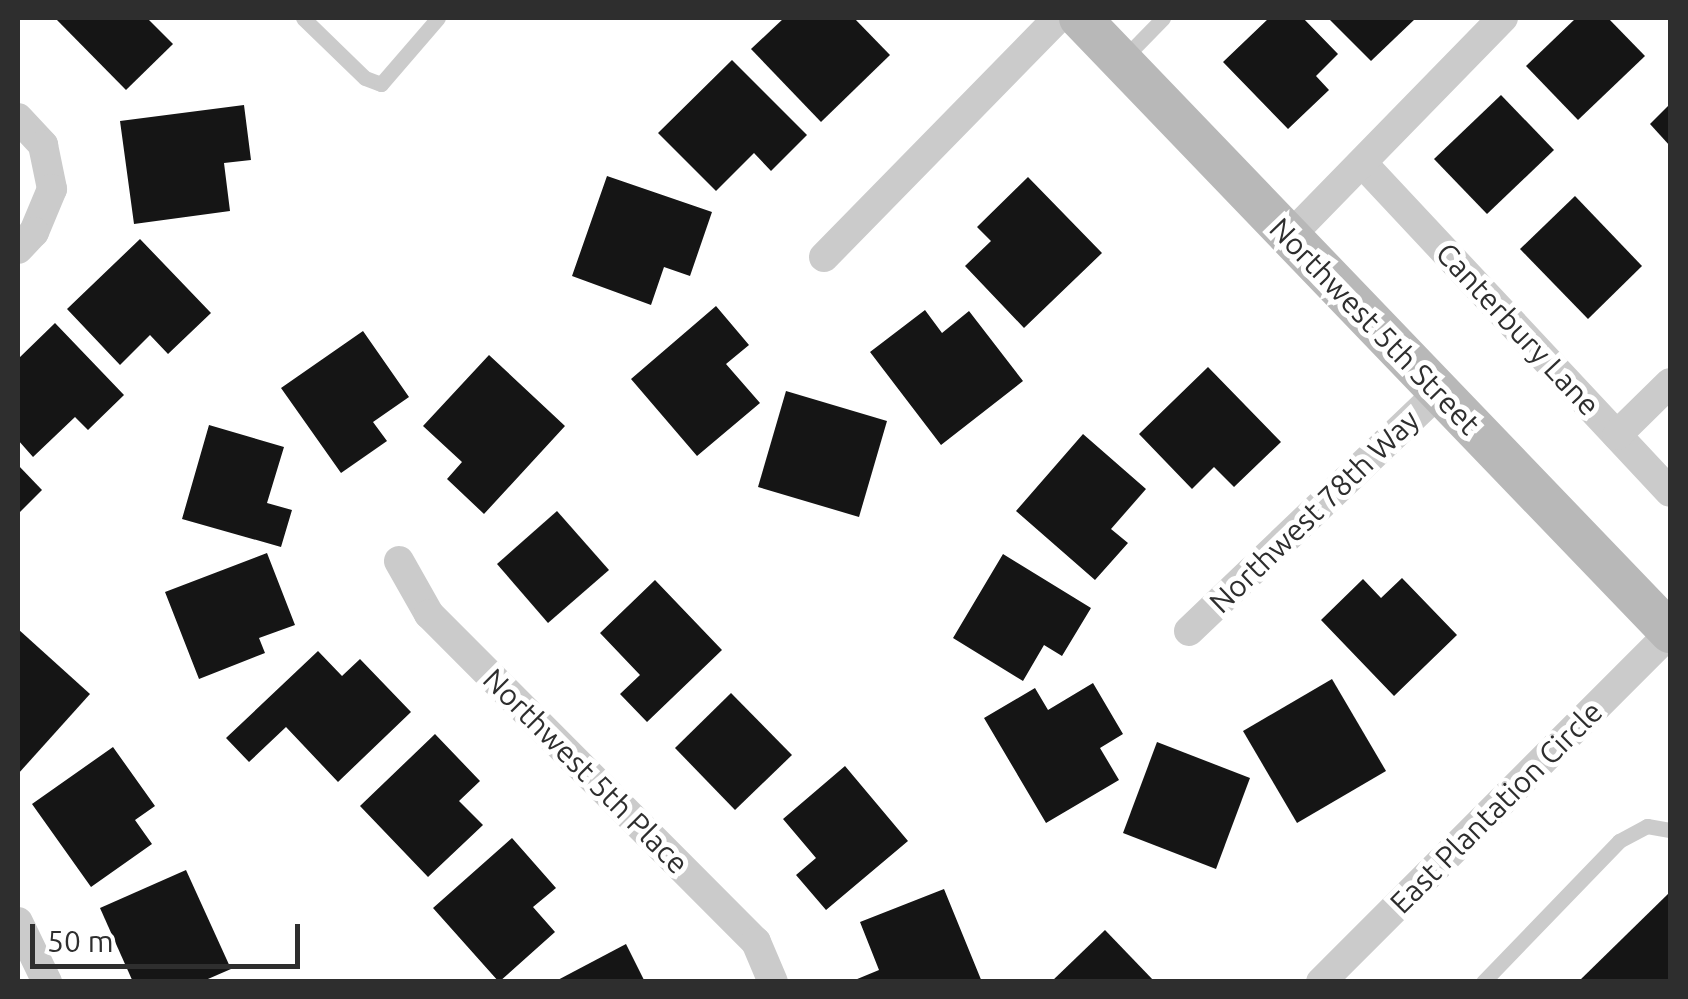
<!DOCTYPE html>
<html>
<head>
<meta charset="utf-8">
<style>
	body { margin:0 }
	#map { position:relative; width:1688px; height:999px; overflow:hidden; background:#fff; font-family:Ubuntu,sans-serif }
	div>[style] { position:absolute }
	.building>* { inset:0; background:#151515 }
	.lane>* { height:15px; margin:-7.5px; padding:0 7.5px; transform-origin:7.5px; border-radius:7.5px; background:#cbcbcb }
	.street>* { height:30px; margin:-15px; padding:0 15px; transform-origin:15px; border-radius:15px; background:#cbcbcb }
	.secondary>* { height:42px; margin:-21px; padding:0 21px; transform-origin:21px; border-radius:21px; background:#b8b8b8 }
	span { translate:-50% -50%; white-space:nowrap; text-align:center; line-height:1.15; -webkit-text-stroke:10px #fff; paint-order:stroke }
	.street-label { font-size:30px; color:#2e2e2e }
	.frame { position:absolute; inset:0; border:20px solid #2e2e2e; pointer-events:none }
	.scale { position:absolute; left:30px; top:924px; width:270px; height:45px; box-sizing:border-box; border:5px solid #2e2e2e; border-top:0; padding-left:12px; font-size:30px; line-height:35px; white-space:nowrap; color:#2e2e2e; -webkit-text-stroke:8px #fff; paint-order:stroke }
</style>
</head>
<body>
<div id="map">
	<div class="building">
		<div style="clip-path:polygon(55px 18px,147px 18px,173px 44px,126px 90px)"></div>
		<div style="clip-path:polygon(784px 18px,854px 18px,890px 55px,821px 122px,751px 49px)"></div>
		<div style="clip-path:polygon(1269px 18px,1303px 18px,1338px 54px,1316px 76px,1329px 90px,1288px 129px,1223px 62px)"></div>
		<div style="clip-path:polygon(1328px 18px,1416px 18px,1371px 61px)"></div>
		<div style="clip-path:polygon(1576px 18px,1608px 18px,1645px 56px,1578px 120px,1526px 66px)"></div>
		<div style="clip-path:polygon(732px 60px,807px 135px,771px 171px,754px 153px,716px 191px,658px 133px)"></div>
		<div style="clip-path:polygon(1501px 95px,1554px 150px,1487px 214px,1434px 159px)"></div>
		<div style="clip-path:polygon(1670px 104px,1670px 146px,1650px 124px)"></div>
		<div style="clip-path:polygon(244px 105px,251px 160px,224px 163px,230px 211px,134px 224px,120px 121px)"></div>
		<div style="clip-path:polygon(607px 176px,712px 212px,690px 276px,664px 267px,651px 305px,572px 276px)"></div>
		<div style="clip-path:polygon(1028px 177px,1102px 253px,1024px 328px,965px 266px,991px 241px,977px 227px)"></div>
		<div style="clip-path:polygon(1575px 196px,1642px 266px,1588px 319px,1520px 249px)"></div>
		<div style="clip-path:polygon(140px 239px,211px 313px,168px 354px,150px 335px,120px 365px,67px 309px)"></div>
		<div style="clip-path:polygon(716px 306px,749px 345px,726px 364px,760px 403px,697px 456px,631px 379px)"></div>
		<div style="clip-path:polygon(925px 310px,942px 333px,969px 311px,1023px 381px,941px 445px,870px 352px)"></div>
		<div style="clip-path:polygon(55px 323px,124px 395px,88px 430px,75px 417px,33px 457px,18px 440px,18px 359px)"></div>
		<div style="clip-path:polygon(363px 331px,409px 397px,373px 422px,387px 441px,341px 473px,281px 388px)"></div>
		<div style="clip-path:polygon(489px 355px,565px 426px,484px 514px,447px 479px,462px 462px,423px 426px)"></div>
		<div style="clip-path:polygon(1208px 367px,1281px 442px,1234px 487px,1214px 467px,1192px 489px,1139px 434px)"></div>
		<div style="clip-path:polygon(786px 391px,887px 421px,859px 517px,758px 487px)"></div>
		<div style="clip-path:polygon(209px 425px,284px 447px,267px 503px,292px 510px,281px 547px,182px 519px)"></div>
		<div style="clip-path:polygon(1083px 434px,1146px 489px,1111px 529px,1128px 543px,1095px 580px,1016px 511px)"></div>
		<div style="clip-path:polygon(18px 465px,42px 490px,18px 514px)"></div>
		<div style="clip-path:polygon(557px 511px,609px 570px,548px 623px,497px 564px)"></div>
		<div style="clip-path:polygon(267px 553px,295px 625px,259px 638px,265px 653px,199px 679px,165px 592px)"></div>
		<div style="clip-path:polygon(1003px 554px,1091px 608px,1062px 656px,1044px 645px,1023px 681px,953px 638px)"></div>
		<div style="clip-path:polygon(1402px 578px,1457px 635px,1394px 696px,1321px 620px,1363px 579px,1381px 598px)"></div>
		<div style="clip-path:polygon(655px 580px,722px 650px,647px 722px,620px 694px,640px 675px,600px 633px)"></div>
		<div style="clip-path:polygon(18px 629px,90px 694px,18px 774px)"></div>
		<div style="clip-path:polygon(318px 651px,342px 676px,360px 659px,411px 712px,338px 782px,286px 727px,249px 762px,226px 738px)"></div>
		<div style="clip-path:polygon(1332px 679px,1386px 771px,1297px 823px,1243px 731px)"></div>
		<div style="clip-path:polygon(1093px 683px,1123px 734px,1100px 748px,1119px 780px,1046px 823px,984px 718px,1035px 688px,1048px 710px)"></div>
		<div style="clip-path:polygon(731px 693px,792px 755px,735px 810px,675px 748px)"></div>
		<div style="clip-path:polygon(435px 734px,480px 781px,459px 801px,483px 825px,428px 877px,360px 806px)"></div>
		<div style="clip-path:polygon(1157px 742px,1250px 778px,1216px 869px,1123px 833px)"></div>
		<div style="clip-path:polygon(113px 747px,155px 806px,135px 820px,152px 844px,91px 887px,32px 804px)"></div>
		<div style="clip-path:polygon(845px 766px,908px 841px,826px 910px,796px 875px,816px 858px,783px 819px)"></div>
		<div style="clip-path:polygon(512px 838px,556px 888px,533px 907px,555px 932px,499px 982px,433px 908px)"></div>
		<div style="clip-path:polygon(186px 870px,231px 969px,201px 982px,133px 982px,100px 908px)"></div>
		<div style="clip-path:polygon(944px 889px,982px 982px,850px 982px,879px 970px,860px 922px)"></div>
		<div style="clip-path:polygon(1670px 892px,1670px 982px,1578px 982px)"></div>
		<div style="clip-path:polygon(1105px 930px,1155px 982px,1051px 982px)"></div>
		<div style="clip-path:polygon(626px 944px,645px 982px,554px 982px)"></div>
	</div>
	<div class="lane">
		<div style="left:303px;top:18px;width:86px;rotate:44.1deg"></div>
		<div style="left:365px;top:78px;width:17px;rotate:21deg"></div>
		<div style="left:381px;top:84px;width:87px;rotate:-49.2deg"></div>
		<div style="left:1124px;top:58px;width:56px;rotate:-45.7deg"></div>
		<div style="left:1483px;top:982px;width:196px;rotate:-46deg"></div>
		<div style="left:1619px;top:841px;width:32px;rotate:-28deg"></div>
		<div style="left:1647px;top:826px;width:23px;rotate:10deg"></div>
	</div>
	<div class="street">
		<div style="left:18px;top:118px;width:37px;rotate:47deg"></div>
		<div style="left:43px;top:145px;width:45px;rotate:78.4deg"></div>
		<div style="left:52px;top:189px;width:47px;rotate:112.7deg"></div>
		<div style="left:34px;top:232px;width:23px;rotate:133deg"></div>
		<div style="left:1365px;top:166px;width:446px;rotate:46.9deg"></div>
		<div style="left:1288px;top:238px;width:308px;rotate:-45.7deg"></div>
		<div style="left:824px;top:257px;width:334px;rotate:-45.6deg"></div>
		<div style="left:1617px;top:435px;width:74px;rotate:-44.5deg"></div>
		<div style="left:399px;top:561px;width:61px;rotate:60.5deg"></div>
		<div style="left:429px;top:614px;width:463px;rotate:45.1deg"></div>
		<div style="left:756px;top:942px;width:43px;rotate:67deg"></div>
		<div style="left:1189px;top:631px;width:347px;rotate:-43.7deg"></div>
		<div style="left:18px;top:922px;width:67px;rotate:64.2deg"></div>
		<div style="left:1321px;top:982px;width:494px;rotate:-45deg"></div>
	</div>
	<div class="secondary">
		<div style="left:1080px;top:18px;width:852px;rotate:46.14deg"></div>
	</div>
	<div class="street-label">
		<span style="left:1375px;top:326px;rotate:46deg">Northwest 5th Street</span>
		<span style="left:1518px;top:329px;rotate:47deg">Canterbury Lane</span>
		<span style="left:1314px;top:511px;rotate:-44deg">Northwest 78th Way</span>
		<span style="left:586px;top:771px;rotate:45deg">Northwest 5th Place</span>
		<span style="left:1496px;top:807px;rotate:-45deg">East Plantation Circle</span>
	</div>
	<div class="frame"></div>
	<div class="scale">50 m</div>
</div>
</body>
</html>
